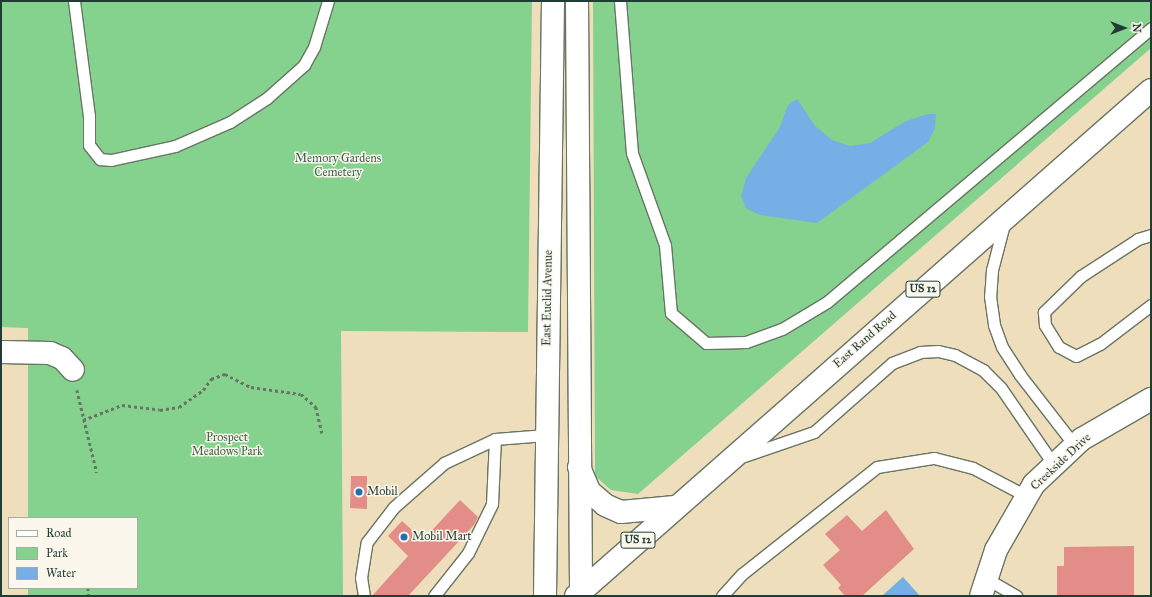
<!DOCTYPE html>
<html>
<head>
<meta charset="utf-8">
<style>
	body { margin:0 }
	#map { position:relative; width:1152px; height:597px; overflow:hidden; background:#eedebb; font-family:"IM FELL Great Primer",serif }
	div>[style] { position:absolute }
	.green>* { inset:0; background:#85d18e }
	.water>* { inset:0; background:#75afe5 }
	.building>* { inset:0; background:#e28d88 }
	.path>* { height:2.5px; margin-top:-1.25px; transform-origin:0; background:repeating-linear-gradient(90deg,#677563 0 3px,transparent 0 6px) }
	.roads { filter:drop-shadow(1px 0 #677563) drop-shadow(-1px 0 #677563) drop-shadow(0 1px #677563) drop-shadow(0 -1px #677563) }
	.lane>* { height:11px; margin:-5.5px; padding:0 5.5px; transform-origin:5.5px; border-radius:5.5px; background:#fff }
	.street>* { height:22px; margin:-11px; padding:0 11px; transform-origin:11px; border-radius:11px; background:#fff }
	.secondary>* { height:22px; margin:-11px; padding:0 11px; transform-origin:11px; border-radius:11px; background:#fff }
	.primary>* { height:22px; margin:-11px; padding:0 11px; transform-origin:11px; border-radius:11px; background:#fff }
	.dots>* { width:11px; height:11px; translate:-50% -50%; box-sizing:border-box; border:2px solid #fbf7ec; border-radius:50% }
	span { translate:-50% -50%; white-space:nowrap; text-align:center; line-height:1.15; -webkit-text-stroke:3px #fbf7ec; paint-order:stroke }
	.shield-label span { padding:1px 3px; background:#fbf7ec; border:1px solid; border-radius:3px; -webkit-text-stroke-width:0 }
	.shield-label { font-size:11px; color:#1f3d34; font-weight:700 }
	.park-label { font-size:12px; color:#38624a }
	.street-label { font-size:12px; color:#1f3d34 }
	.poi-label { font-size:12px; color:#1f3d34 }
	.left { translate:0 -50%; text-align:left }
	.frame { position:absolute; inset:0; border:2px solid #1f3d34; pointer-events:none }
	.legend { position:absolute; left:8px; top:517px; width:130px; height:72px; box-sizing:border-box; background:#fbf7ec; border:1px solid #a3ada2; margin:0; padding:5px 7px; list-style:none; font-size:12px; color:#1f3d34 }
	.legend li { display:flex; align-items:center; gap:8px; height:20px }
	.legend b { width:20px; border:1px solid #a3ada2 }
	.north { position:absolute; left:1104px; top:8px; width:40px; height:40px; -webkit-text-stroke:3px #fbf7ec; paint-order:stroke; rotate:90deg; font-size:11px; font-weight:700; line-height:16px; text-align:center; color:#1f3d34 }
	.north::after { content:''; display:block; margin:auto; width:14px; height:18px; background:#1f3d34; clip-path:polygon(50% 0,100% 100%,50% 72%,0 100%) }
</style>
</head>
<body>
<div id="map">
	<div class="green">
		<div style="clip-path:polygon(1px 1px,532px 1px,528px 332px,341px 331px,343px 596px,28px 596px,28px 588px,137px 588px,137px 518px,28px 518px,28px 328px,1px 327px)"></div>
		<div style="clip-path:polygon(593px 1px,1151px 1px,1151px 48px,638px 494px,611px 490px,595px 476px)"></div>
	</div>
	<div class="water">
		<div style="clip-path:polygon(797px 99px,815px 126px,832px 140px,850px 146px,870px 143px,904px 122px,927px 114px,936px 114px,935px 128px,928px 142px,817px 223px,760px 215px,746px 208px,741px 196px,746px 178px,780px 127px,788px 105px)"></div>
		<div style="clip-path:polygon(903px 577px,920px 596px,883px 596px,883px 595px)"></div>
	</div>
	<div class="building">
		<div style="clip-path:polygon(351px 476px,367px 476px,367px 509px,350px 508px)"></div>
		<div style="clip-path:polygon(460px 500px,478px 517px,474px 525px,408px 596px,372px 596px,408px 556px,388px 536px,402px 521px,423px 540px)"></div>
		<div style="clip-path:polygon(886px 510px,914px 549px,862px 596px,845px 596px,838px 588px,841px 585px,823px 565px,840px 550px,825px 534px,847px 515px,862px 531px)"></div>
		<div style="clip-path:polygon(1134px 546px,1134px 596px,1057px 596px,1057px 566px,1064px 566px,1064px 547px)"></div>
	</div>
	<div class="path">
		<div style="left:77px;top:390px;width:85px;rotate:76.5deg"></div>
		<div style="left:83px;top:420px;width:42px;rotate:-21deg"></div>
		<div style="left:122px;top:405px;width:38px;rotate:7deg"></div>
		<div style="left:160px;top:410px;width:19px;rotate:-9deg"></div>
		<div style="left:179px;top:407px;width:29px;rotate:-35deg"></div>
		<div style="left:203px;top:390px;width:14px;rotate:-54deg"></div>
		<div style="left:211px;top:379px;width:15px;rotate:-20deg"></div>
		<div style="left:225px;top:374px;width:29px;rotate:27deg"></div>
		<div style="left:251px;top:387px;width:50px;rotate:8deg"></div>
		<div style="left:301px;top:394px;width:20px;rotate:41deg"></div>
		<div style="left:316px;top:407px;width:27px;rotate:77deg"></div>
		<div style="left:88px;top:588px;width:8px;rotate:83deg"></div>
	</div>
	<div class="roads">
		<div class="lane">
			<div style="left:74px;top:1px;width:116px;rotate:82.6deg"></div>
			<div style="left:89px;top:116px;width:29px;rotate:90deg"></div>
			<div style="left:89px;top:145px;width:18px;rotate:52deg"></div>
			<div style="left:100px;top:159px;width:11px;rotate:5deg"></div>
			<div style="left:111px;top:160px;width:66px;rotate:-12.3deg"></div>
			<div style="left:175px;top:146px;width:60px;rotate:-23.6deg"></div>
			<div style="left:230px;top:122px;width:44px;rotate:-33deg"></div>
			<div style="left:267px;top:98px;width:50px;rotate:-41.7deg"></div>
			<div style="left:304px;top:65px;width:21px;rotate:-61deg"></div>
			<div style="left:314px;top:47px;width:48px;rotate:-73.1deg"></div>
			<div style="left:620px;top:1px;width:152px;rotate:85.5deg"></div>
			<div style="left:632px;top:153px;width:98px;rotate:70.3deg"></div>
			<div style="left:665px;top:245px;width:68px;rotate:85deg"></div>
			<div style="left:671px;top:313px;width:46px;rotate:40.6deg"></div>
			<div style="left:706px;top:343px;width:40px;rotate:-1.4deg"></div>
			<div style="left:746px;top:342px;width:38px;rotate:-20deg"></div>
			<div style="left:782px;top:329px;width:52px;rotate:-31deg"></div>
			<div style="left:827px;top:302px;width:424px;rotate:-40.2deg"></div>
			<div style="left:1004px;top:224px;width:48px;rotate:104.6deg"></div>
			<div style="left:992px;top:270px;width:26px;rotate:94deg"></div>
			<div style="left:990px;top:296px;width:29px;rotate:82deg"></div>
			<div style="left:994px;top:325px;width:23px;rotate:70deg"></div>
			<div style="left:1002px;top:347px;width:33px;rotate:57deg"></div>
			<div style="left:1020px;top:375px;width:90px;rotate:52.2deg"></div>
			<div style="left:1151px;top:235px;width:14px;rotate:163deg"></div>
			<div style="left:1138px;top:239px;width:68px;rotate:147deg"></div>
			<div style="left:1081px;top:276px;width:52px;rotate:135.8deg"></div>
			<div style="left:1044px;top:312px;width:13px;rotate:86deg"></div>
			<div style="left:1045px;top:325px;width:26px;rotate:58deg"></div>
			<div style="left:1059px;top:347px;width:19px;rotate:28deg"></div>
			<div style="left:1076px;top:356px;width:27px;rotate:-27deg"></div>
			<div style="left:1100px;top:344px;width:64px;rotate:-37.4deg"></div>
			<div style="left:744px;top:456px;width:74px;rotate:-18.9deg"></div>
			<div style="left:814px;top:432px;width:104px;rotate:-41.5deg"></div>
			<div style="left:892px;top:363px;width:30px;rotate:-21deg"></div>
			<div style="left:920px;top:352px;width:18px;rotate:-3deg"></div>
			<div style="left:938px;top:351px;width:17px;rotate:13deg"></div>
			<div style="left:955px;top:355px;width:32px;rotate:28deg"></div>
			<div style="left:983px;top:370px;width:25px;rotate:45deg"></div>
			<div style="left:1001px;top:388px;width:93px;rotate:55.5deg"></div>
			<div style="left:987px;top:579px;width:34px;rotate:30deg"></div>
			<div style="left:364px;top:596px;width:18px;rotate:-99deg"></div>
			<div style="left:361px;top:578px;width:36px;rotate:-81deg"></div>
			<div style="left:367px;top:542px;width:44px;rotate:-52.4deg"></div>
			<div style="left:394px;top:507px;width:67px;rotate:-41.3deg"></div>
			<div style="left:444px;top:463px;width:56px;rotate:-25.2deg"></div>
			<div style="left:434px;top:596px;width:55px;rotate:-51.7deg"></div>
			<div style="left:468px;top:553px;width:55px;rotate:-63.9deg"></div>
			<div style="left:492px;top:504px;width:65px;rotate:-87.4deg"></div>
			<div style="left:495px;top:439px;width:51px;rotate:-4.5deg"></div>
			<div style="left:722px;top:596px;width:30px;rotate:-48deg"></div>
			<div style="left:742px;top:574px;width:172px;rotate:-38.4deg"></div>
			<div style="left:877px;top:467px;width:58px;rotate:-9deg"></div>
			<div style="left:934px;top:458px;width:40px;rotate:14.4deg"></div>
			<div style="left:973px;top:468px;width:60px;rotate:27.8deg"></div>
		</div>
		<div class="street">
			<div style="left:1px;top:352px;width:49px;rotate:1.2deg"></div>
			<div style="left:50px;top:353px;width:13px;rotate:23deg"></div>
			<div style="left:62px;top:358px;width:16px;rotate:47deg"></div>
			<div style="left:981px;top:596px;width:48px;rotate:-71.9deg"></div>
			<div style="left:996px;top:550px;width:76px;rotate:-60.1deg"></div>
			<div style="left:1034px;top:484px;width:66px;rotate:-43.2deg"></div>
			<div style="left:1082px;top:439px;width:80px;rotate:-30.1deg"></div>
		</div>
		<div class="secondary">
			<div style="left:577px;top:1px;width:590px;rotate:89.61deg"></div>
			<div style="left:545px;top:596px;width:595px;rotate:-89.23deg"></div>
		</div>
		<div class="primary">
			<div style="left:579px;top:467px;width:26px;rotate:67deg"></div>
			<div style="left:589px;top:491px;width:21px;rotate:41deg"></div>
			<div style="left:605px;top:505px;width:17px;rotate:24deg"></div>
			<div style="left:621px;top:512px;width:54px;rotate:-5.3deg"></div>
			<div style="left:576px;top:596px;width:766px;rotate:-41.35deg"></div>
		</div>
	</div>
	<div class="dots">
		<div style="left:359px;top:492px;background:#1f6fb2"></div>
		<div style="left:404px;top:537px;background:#1f6fb2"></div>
	</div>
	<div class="shield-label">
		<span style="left:923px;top:289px">US 12</span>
		<span style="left:638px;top:540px">US 12</span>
	</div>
	<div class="park-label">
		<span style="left:338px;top:166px">Memory Gardens<br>Cemetery</span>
		<span style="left:227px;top:445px">Prospect<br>Meadows Park</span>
	</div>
	<div class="street-label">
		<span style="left:548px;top:298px;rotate:-89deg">East Euclid Avenue</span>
		<span style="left:865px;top:340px;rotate:-41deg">East Rand Road</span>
		<span style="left:1061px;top:462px;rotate:-43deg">Creekside Drive</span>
	</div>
	<div class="poi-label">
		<span class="left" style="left:367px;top:492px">Mobil</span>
		<span class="left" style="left:412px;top:537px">Mobil Mart</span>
	</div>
	<div class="frame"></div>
	<ul class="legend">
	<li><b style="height:5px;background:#fff"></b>Road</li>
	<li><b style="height:11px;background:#85d18e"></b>Park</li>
	<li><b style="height:11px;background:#75afe5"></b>Water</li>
	</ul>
	<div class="north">N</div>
</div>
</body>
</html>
